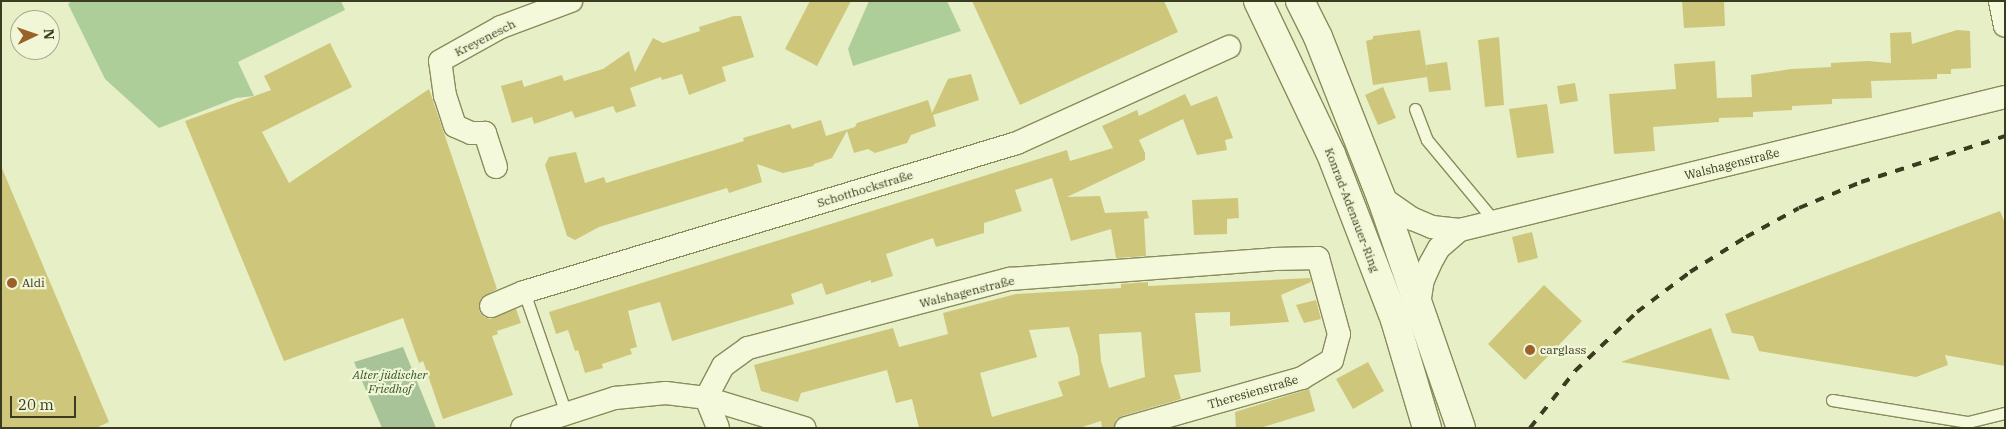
<!DOCTYPE html>
<html>
<head>
<meta charset="utf-8">
<style>
	body { margin:0 }
	#map { position:relative; width:2006px; height:429px; overflow:hidden; background:#e7efc6; font-family:"IBM Plex Serif",serif }
	div>[style] { position:absolute }
	.green>* { inset:0; background:#aece99 }
	.cemetery>* { inset:0; background:#a9c399 }
	.building>* { inset:0; background:#cec77b }
	.roads { filter:drop-shadow(1px 0 #8a8b5b) drop-shadow(-1px 0 #8a8b5b) drop-shadow(0 1px #8a8b5b) drop-shadow(0 -1px #8a8b5b) }
	.service>* { height:11px; margin:-5.5px; padding:0 5.5px; transform-origin:5.5px; border-radius:5.5px; background:#f3f9da }
	.minor>* { height:22px; margin:-11px; padding:0 11px; transform-origin:11px; border-radius:11px; background:#f3f9da }
	.secondary>* { height:28px; margin:-14px; padding:0 14px; transform-origin:14px; border-radius:14px; background:#f3f9da }
	.rail>* { height:4px; margin-top:-2px; transform-origin:0; background:repeating-linear-gradient(90deg,#3b3b1f 0 9px,transparent 0 18px) }
	.dots>* { width:14px; height:14px; translate:-50% -50%; box-sizing:border-box; border:2px solid #f0f6d6; border-radius:50% }
	span { translate:-50% -50%; white-space:nowrap; text-align:center; line-height:1.15; -webkit-text-stroke:4.5px #f0f6d6; paint-order:stroke }
	.street-label { font-size:12px; color:#3b3b1f }
	.poi-label { font-size:12px; color:#3b3b1f }
	.left { translate:0 -50%; text-align:left }
	.park-label { font-size:12px; color:#325825; font-style:italic }
	.frame { position:absolute; inset:0; border:2px solid #3b3b1f; pointer-events:none }
	.north { position:absolute; left:10px; top:10px; width:50px; height:50px; box-sizing:border-box; background:#f0f6d6; border:1px solid #a8ab8d; border-radius:50%; rotate:87deg; font-size:14px; font-weight:700; line-height:20px; text-align:center; color:#3b3b1f }
	.north::after { content:''; display:block; margin:auto; width:18px; height:22px; background:#9b612a; clip-path:polygon(50% 0,100% 100%,50% 72%,0 100%) }
	.scale { position:absolute; left:10px; top:396px; width:66px; height:22px; box-sizing:border-box; border:2px solid #3b3b1f; border-top:0; padding-left:6px; font-size:15px; line-height:18px; white-space:nowrap; color:#3b3b1f; -webkit-text-stroke:4px #f0f6d6; paint-order:stroke }
</style>
</head>
<body>
<div id="map">
	<div class="green">
		<div style="clip-path:polygon(72px 1px,341px 1px,345px 10px,238px 62px,254px 96px,236px 98px,159px 128px,105px 79px,68px 4px)"></div>
		<div style="clip-path:polygon(869px 1px,947px 1px,961px 31px,853px 66px,848px 49px)"></div>
	</div>
	<div class="cemetery">
		<div style="clip-path:polygon(403px 347px,436px 428px,382px 428px,354px 362px)"></div>
	</div>
	<div class="building">
		<div style="clip-path:polygon(810px 1px,851px 1px,817px 66px,785px 49px)"></div>
		<div style="clip-path:polygon(972px 1px,1164px 1px,1178px 32px,1020px 105px)"></div>
		<div style="clip-path:polygon(1682px 1px,1724px 1px,1725px 26px,1684px 28px)"></div>
		<div style="clip-path:polygon(734px 16px,741px 16px,754px 57px,722px 67px,726px 81px,689px 95px,682px 74px,662px 80px,661px 77px,630px 88px,636px 106px,616px 113px,613px 106px,575px 118px,572px 111px,534px 124px,532px 117px,512px 123px,501px 86px,522px 80px,524px 87px,562px 75px,564px 81px,603px 69px,629px 51px,635px 72px,653px 38px,663px 43px,700px 31px,699px 27px)"></div>
		<div style="clip-path:polygon(1420px 30px,1427px 73px,1426px 65px,1447px 62px,1451px 90px,1429px 92px,1427px 77px,1373px 85px,1366px 41px,1373px 39px,1373px 36px)"></div>
		<div style="clip-path:polygon(1957px 30px,1970px 31px,1971px 68px,1951px 69px,1951px 74px,1937px 74px,1937px 79px,1871px 81px,1872px 98px,1832px 99px,1832px 104px,1792px 106px,1792px 110px,1753px 112px,1753px 117px,1719px 118px,1719px 122px,1653px 127px,1655px 151px,1614px 154px,1609px 94px,1676px 89px,1674px 64px,1715px 61px,1717px 98px,1752px 97px,1751px 75px,1791px 69px,1831px 67px,1831px 63px,1868px 61px,1891px 63px,1890px 33px,1911px 32px,1912px 44px)"></div>
		<div style="clip-path:polygon(1499px 37px,1504px 105px,1485px 107px,1478px 40px)"></div>
		<div style="clip-path:polygon(330px 43px,352px 87px,262px 132px,289px 183px,429px 89px,497px 289px,481px 298px,479px 311px,484px 317px,490px 319px,516px 309px,521px 323px,497px 331px,498px 334px,492px 336px,513px 395px,443px 419px,423px 361px,419px 363px,403px 318px,284px 361px,185px 121px,271px 90px,264px 76px)"></div>
		<div style="clip-path:polygon(971px 74px,979px 100px,933px 115px,936px 126px,911px 135px,907px 143px,875px 153px,868px 149px,854px 153px,847px 131px,832px 158px,814px 164px,813px 166px,783px 173px,757px 164px,762px 182px,729px 193px,727px 188px,599px 227px,575px 240px,567px 236px,545px 165px,549px 157px,576px 152px,585px 183px,604px 177px,606px 183px,744px 141px,743px 138px,790px 124px,792px 129px,821px 120px,826px 136px,855px 127px,857px 123px,928px 100px,932px 113px,948px 79px)"></div>
		<div style="clip-path:polygon(1575px 83px,1578px 101px,1560px 104px,1557px 86px)"></div>
		<div style="clip-path:polygon(1383px 87px,1396px 118px,1378px 125px,1365px 95px)"></div>
		<div style="clip-path:polygon(1185px 94px,1191px 106px,1217px 96px,1233px 138px,1225px 140px,1227px 150px,1197px 155px,1183px 119px,1139px 140px,1145px 153px,1145px 160px,1067px 197px,1100px 196px,1105px 213px,1147px 211px,1149px 218px,1144px 219px,1146px 256px,1116px 258px,1111px 229px,1071px 241px,1052px 178px,1015px 190px,1022px 211px,984px 223px,984px 233px,936px 247px,933px 238px,886px 254px,893px 276px,871px 283px,871px 280px,826px 295px,822px 283px,791px 294px,794px 304px,672px 341px,660px 302px,628px 311px,637px 347px,630px 349px,632px 354px,602px 364px,603px 368px,585px 373px,578px 350px,575px 351px,568px 330px,556px 334px,549px 312px,1067px 150px,1070px 161px,1113px 148px,1102px 126px,1137px 110px,1139px 116px)"></div>
		<div style="clip-path:polygon(1547px 104px,1554px 153px,1517px 158px,1509px 109px)"></div>
		<div style="clip-path:polygon(1px 166px,109px 422px,96px 428px,1px 428px)"></div>
		<div style="clip-path:polygon(1238px 198px,1239px 218px,1227px 219px,1227px 234px,1194px 235px,1192px 200px)"></div>
		<div style="clip-path:polygon(2000px 211px,2005px 223px,2005px 366px,1945px 355px,1948px 365px,1916px 377px,1759px 351px,1753px 336px,1732px 333px,1725px 314px)"></div>
		<div style="clip-path:polygon(1532px 232px,1538px 258px,1518px 263px,1512px 237px)"></div>
		<div style="clip-path:polygon(evenodd,1310px 278px,1311px 282px,1281px 295px,1289px 322px,1230px 326px,1230px 312px,1195px 313px,1201px 372px,1174px 375px,1181px 399px,1122px 416px,1116px 419px,1113px 428px,1102px 428px,1101px 421px,1079px 428px,919px 428px,912px 399px,896px 403px,887px 370px,801px 393px,798px 402px,761px 391px,754px 365px,893px 328px,899px 347px,948px 334px,943px 313px,1016px 294px,1121px 288px,1121px 284px,1148px 282px,1148px 286px,1310px 278px,1069px 327px,1078px 356px,1080px 375px,1058px 382px,1063px 396px,992px 417px,980px 373px,1037px 357px,1029px 330px,1069px 327px,1310px 278px,1141px 332px,1145px 377px,1109px 388px,1101px 361px,1099px 334px,1141px 332px)"></div>
		<div style="clip-path:polygon(1544px 285px,1582px 321px,1525px 380px,1488px 344px)"></div>
		<div style="clip-path:polygon(1316px 300px,1321px 319px,1304px 323px,1296px 305px)"></div>
		<div style="clip-path:polygon(1711px 328px,1730px 380px,1621px 362px)"></div>
		<div style="clip-path:polygon(1368px 362px,1384px 391px,1353px 409px,1336px 379px)"></div>
		<div style="clip-path:polygon(1309px 389px,1315px 411px,1260px 428px,1236px 428px,1235px 412px)"></div>
	</div>
	<div class="roads">
		<div class="service">
			<div style="left:1415px;top:109px;width:33px;rotate:69deg"></div>
			<div style="left:1427px;top:140px;width:107px;rotate:50.3deg"></div>
			<div style="left:524px;top:292px;width:128px;rotate:70.9deg"></div>
			<div style="left:1832px;top:400px;width:138px;rotate:9.2deg"></div>
			<div style="left:1968px;top:422px;width:38px;rotate:-14deg"></div>
		</div>
		<div class="minor">
			<div style="left:2000px;top:1px;width:25px;rotate:79deg"></div>
			<div style="left:496px;top:167px;width:36px;rotate:-108deg"></div>
			<div style="left:485px;top:133px;width:14px;rotate:180deg"></div>
			<div style="left:471px;top:133px;width:17px;rotate:-156deg"></div>
			<div style="left:455px;top:126px;width:32px;rotate:-108deg"></div>
			<div style="left:445px;top:96px;width:35px;rotate:-98deg"></div>
			<div style="left:440px;top:61px;width:70px;rotate:-29.1deg"></div>
			<div style="left:501px;top:27px;width:75px;rotate:-20.4deg"></div>
			<div style="left:1381px;top:197px;width:39px;rotate:35deg"></div>
			<div style="left:1413px;top:219px;width:21px;rotate:23deg"></div>
			<div style="left:1432px;top:227px;width:28px;rotate:6deg"></div>
			<div style="left:1460px;top:230px;width:561px;rotate:-13.71deg"></div>
			<div style="left:1419px;top:304px;width:24px;rotate:-81deg"></div>
			<div style="left:1423px;top:280px;width:17px;rotate:-66deg"></div>
			<div style="left:1430px;top:264px;width:18px;rotate:-61deg"></div>
			<div style="left:1439px;top:248px;width:28px;rotate:-41deg"></div>
			<div style="left:491px;top:306px;width:36px;rotate:-23deg"></div>
			<div style="left:524px;top:292px;width:515px;rotate:-16.82deg"></div>
			<div style="left:1017px;top:143px;width:233px;rotate:-24.4deg"></div>
			<div style="left:706px;top:398px;width:36px;rotate:-62deg"></div>
			<div style="left:723px;top:366px;width:31px;rotate:-36deg"></div>
			<div style="left:748px;top:348px;width:271px;rotate:-14.8deg"></div>
			<div style="left:1010px;top:279px;width:265px;rotate:-4.3deg"></div>
			<div style="left:1274px;top:259px;width:44px;rotate:-1.3deg"></div>
			<div style="left:1318px;top:258px;width:79px;rotate:74.6deg"></div>
			<div style="left:1339px;top:334px;width:27px;rotate:105deg"></div>
			<div style="left:1332px;top:360px;width:35px;rotate:149deg"></div>
			<div style="left:1302px;top:378px;width:183px;rotate:164.1deg"></div>
			<div style="left:706px;top:398px;width:32px;rotate:68deg"></div>
			<div style="left:522px;top:428px;width:98px;rotate:-17.9deg"></div>
			<div style="left:615px;top:398px;width:51px;rotate:-5.6deg"></div>
			<div style="left:666px;top:393px;width:40px;rotate:7.1deg"></div>
			<div style="left:706px;top:398px;width:103px;rotate:16.9deg"></div>
		</div>
		<div class="secondary">
			<div style="left:1258px;top:1px;width:170px;rotate:64.5deg"></div>
			<div style="left:1331px;top:154px;width:178px;rotate:68.9deg"></div>
			<div style="left:1395px;top:320px;width:113px;rotate:73.5deg"></div>
			<div style="left:1300px;top:1px;width:40px;rotate:63.4deg"></div>
			<div style="left:1318px;top:37px;width:172px;rotate:68.5deg"></div>
			<div style="left:1381px;top:197px;width:244px;rotate:70.9deg"></div>
		</div>
	</div>
	<div class="rail">
		<div style="left:1530px;top:428px;width:73px;rotate:-51.7deg"></div>
		<div style="left:1575px;top:371px;width:86px;rotate:-43.6deg"></div>
		<div style="left:1637px;top:312px;width:66px;rotate:-37deg"></div>
		<div style="left:1690px;top:272px;width:66px;rotate:-32deg"></div>
		<div style="left:1746px;top:237px;width:60px;rotate:-28.7deg"></div>
		<div style="left:1799px;top:208px;width:67px;rotate:-22.8deg"></div>
		<div style="left:1861px;top:182px;width:151px;rotate:-17.7deg"></div>
	</div>
	<div class="dots">
		<div style="left:12px;top:283px;background:#9b612a"></div>
		<div style="left:1530px;top:350px;background:#9b612a"></div>
	</div>
	<div class="street-label">
		<span style="left:485px;top:38px;rotate:-27deg">Kreyenesch</span>
		<span style="left:1732px;top:164px;rotate:-14deg">Walshagenstraße</span>
		<span style="left:865px;top:189px;rotate:-17deg">Schotthockstraße</span>
		<span style="left:1352px;top:210px;rotate:69deg">Konrad-Adenauer-Ring</span>
		<span style="left:967px;top:292px;rotate:-14deg">Walshagenstraße</span>
		<span style="left:1253px;top:392px;rotate:-16deg">Theresienstraße</span>
	</div>
	<div class="poi-label">
		<span class="left" style="left:22px;top:283px">Aldi</span>
		<span class="left" style="left:1540px;top:350px">carglass</span>
	</div>
	<div class="park-label">
		<span style="left:390px;top:382px">Alter jüdischer<br>Friedhof</span>
	</div>
	<div class="frame"></div>
	<div class="north">N</div>
	<div class="scale">20 m</div>
</div>
</body>
</html>
